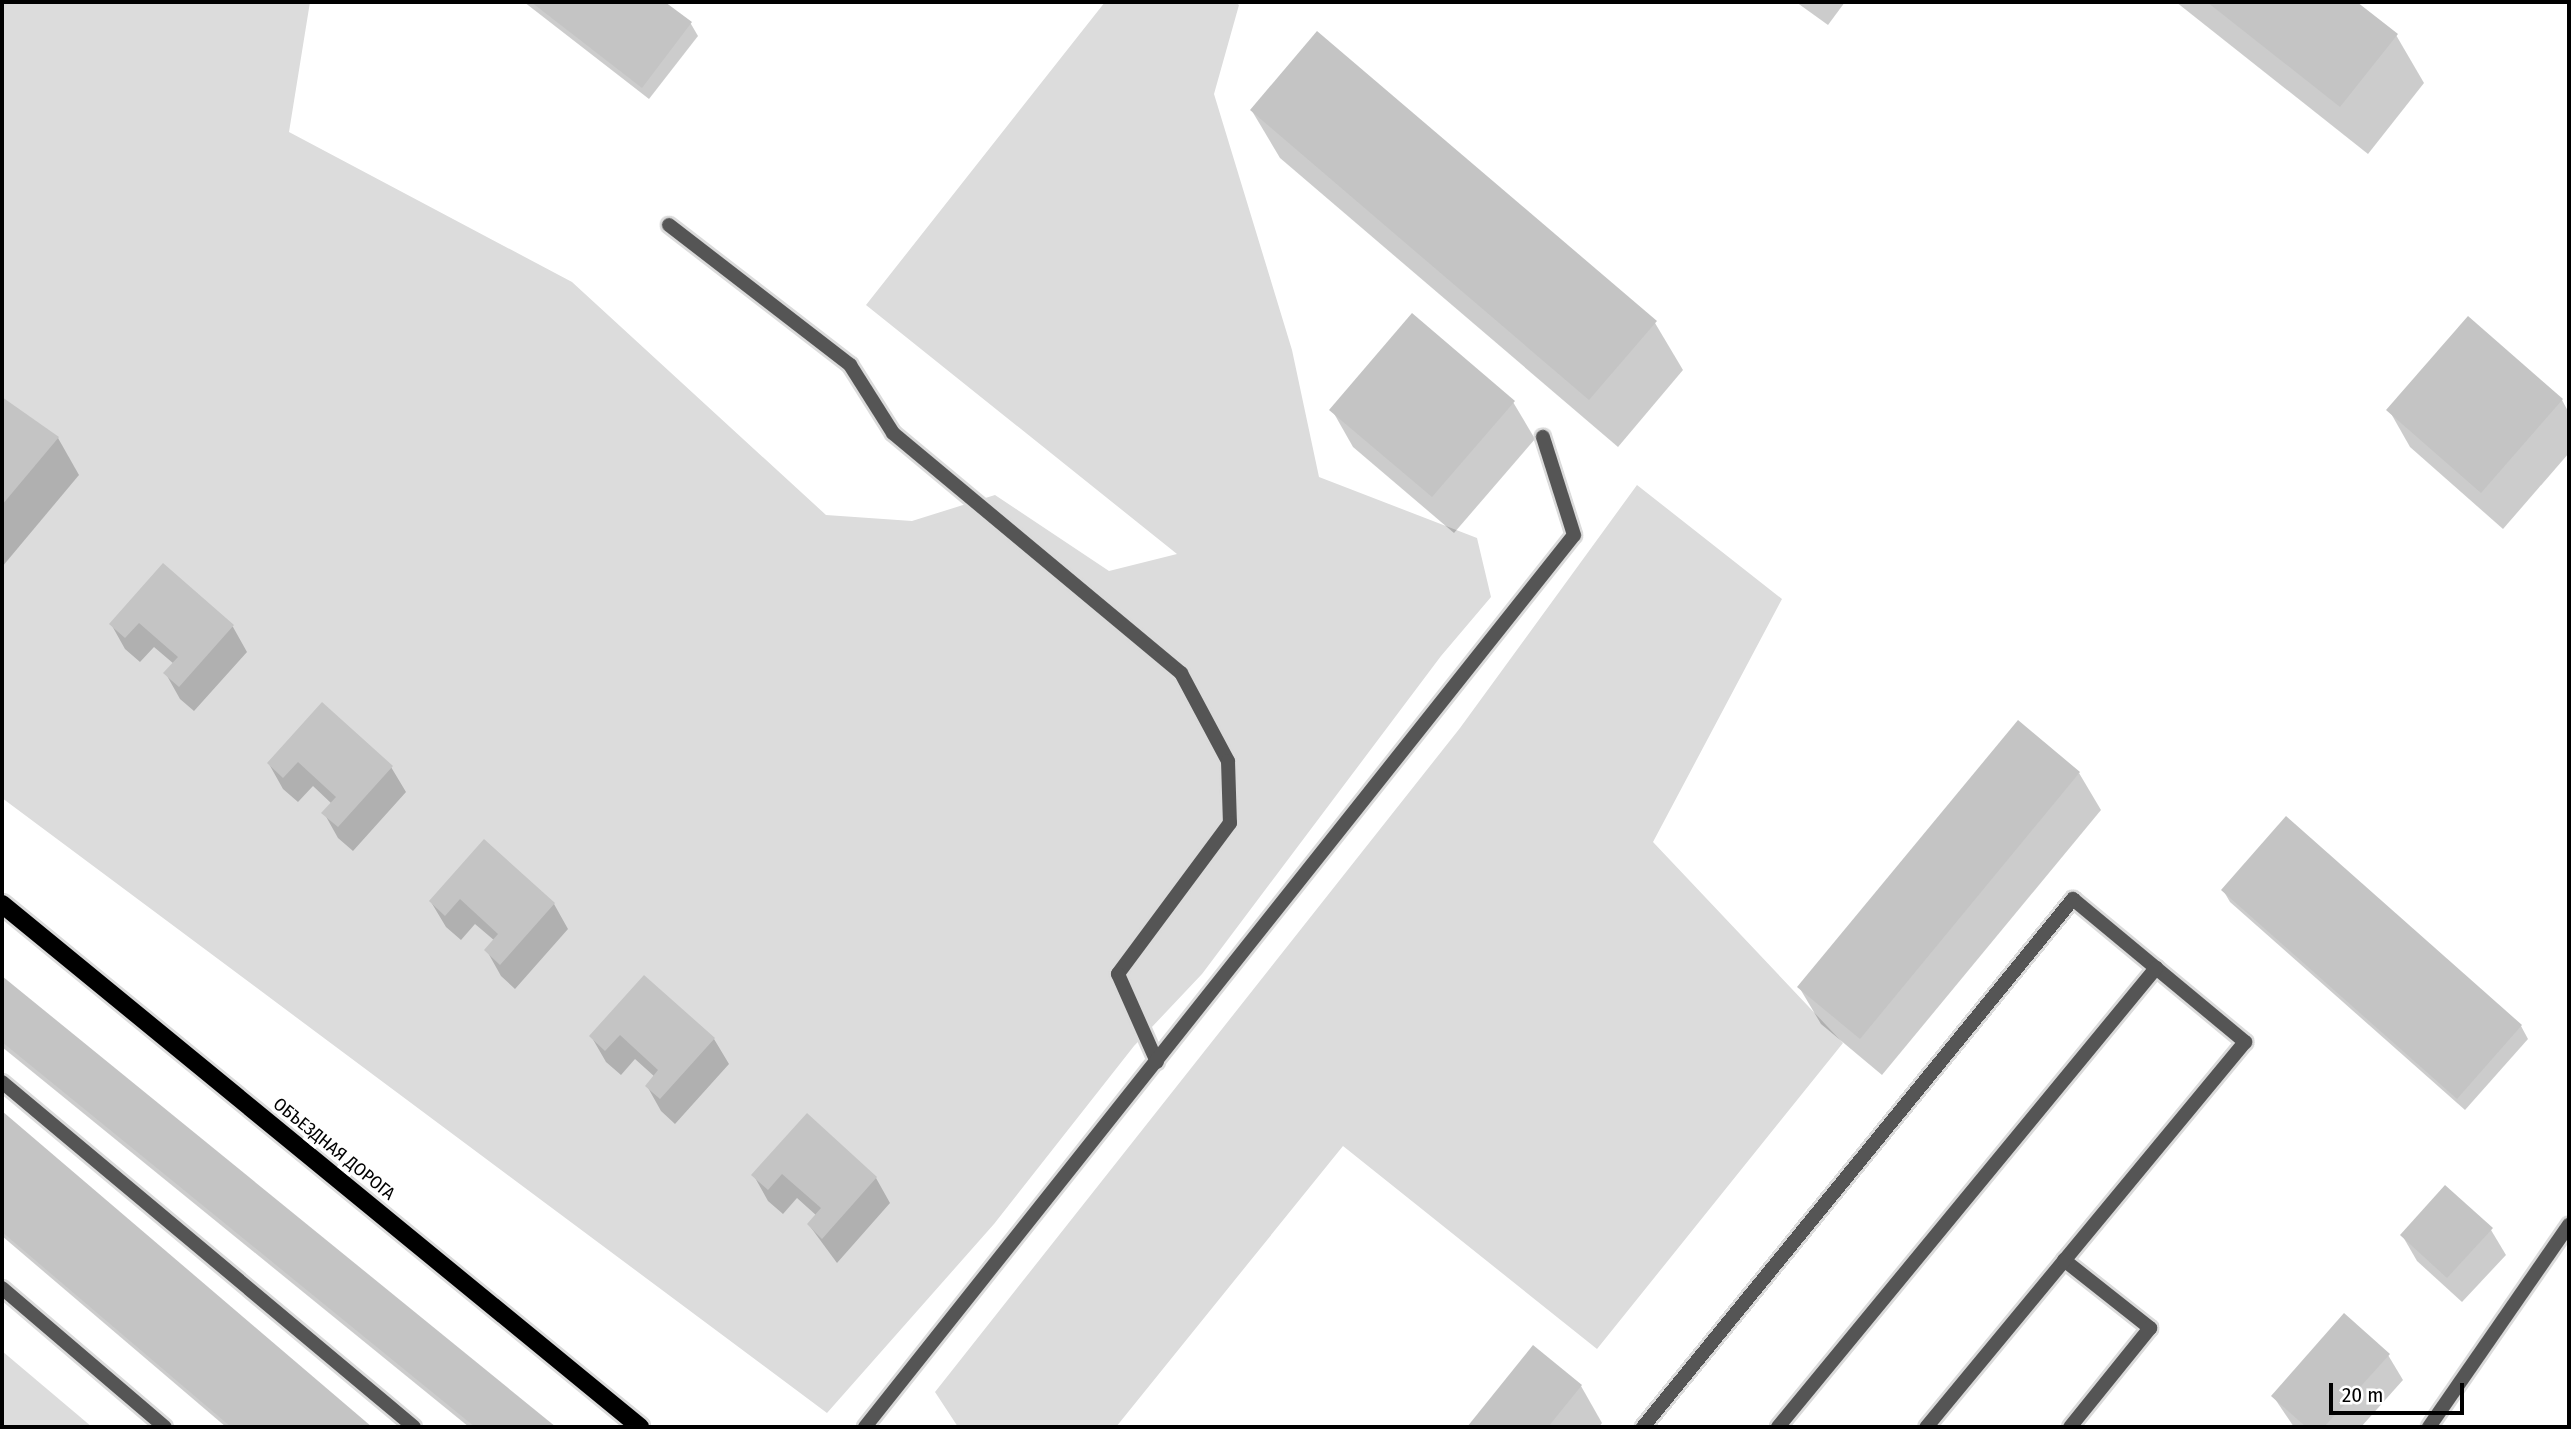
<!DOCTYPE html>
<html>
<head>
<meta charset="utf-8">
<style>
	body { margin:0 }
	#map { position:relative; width:2571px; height:1429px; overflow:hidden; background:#fff; font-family:"Fira Sans Condensed",sans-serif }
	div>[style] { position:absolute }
	.green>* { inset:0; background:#dcdcdc }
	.shadow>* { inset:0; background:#0003 }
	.building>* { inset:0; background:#c4c4c4 }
	.roads { filter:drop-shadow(2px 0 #dbdbdb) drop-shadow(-2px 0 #dbdbdb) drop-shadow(0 2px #dbdbdb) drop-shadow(0 -2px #dbdbdb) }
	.service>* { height:14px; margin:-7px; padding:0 7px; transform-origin:7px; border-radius:7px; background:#555 }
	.minor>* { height:14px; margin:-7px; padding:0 7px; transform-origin:7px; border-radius:7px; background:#555 }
	.primary>* { height:18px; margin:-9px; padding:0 9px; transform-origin:9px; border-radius:9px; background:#000 }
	span { translate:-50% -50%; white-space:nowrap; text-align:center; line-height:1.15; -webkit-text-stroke:7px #fff; paint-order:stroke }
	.street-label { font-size:18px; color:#000 }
	.frame { position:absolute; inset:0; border:4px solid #000; pointer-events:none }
	.scale { position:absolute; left:2329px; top:1383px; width:135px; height:32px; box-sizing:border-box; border:4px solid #000; border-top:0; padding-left:9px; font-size:21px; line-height:24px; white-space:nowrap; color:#000; -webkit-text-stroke:5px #fff; paint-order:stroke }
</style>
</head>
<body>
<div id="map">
	<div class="green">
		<div style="clip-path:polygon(2px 2px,310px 2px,289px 132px,572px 282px,826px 515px,912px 521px,995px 495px,1109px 571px,1177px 554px,866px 305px,1105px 2px,1235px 2px,1239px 5px,1214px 94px,1292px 350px,1319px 477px,1477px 538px,1491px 597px,1441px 656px,1202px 974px,1134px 1046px,994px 1224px,827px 1413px,2px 798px)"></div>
		<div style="clip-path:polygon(1637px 485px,1782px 599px,1653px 842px,1843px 1043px,1597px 1349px,1343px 1146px,1116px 1427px,958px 1427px,935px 1392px,1460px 728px)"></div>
		<div style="clip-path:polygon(2px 1351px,92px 1427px,2px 1427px)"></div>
	</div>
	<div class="shadow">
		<div style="clip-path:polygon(524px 2px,663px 2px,691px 24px,698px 36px,649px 99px)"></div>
		<div style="clip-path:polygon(1796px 2px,1845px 2px,1828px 25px)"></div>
		<div style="clip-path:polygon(2176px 2px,2354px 2px,2396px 35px,2424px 83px,2368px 154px)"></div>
		<div style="clip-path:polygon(1252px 111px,1655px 323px,1683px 370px,1618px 447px,1280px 158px)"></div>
		<div style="clip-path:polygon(2px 399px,58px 438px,79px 475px,2px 567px)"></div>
		<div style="clip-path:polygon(2562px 400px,2569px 413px,2569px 453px,2503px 529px,2410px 447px,2389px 410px)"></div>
		<div style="clip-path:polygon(1513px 402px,1535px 439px,1454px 533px,1353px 447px,1332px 410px)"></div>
		<div style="clip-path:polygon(164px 565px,233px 627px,247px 652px,194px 711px,180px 699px,166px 674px,174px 664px,154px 647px,140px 662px,125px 649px,111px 624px)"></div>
		<div style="clip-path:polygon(322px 704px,391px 767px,406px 792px,353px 851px,338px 838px,324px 813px,332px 804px,313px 786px,298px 802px,283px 789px,269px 764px)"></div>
		<div style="clip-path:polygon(2079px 773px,2101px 810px,1882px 1075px,1821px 1024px,1799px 987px)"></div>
		<div style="clip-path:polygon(2286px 818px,2521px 1026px,2528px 1039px,2465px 1110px,2230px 902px,2223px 890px)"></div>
		<div style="clip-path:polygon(484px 842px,554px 904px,568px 929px,515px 989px,501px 976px,487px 951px,495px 941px,475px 924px,461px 940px,446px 927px,431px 902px)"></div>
		<div style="clip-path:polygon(644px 977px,714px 1039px,729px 1064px,675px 1124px,661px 1111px,647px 1086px,655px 1077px,635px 1059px,621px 1075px,606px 1062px,591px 1036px)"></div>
		<div style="clip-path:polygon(2px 978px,553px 1427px,469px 1427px,2px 1047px)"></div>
		<div style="clip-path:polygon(2px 1113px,370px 1427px,226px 1427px,2px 1236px)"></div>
		<div style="clip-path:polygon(807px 1116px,876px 1178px,890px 1203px,837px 1263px,809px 1225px,817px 1216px,797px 1198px,783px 1214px,768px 1201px,754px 1176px)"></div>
		<div style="clip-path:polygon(2491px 1230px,2506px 1255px,2462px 1302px,2417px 1261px,2402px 1235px)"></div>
		<div style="clip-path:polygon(1533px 1347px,1581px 1386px,1602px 1423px,1599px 1427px,1469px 1427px)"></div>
		<div style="clip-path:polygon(2388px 1355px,2403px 1380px,2361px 1427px,2294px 1427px,2273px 1396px)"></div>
	</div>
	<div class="building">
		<div style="clip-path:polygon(531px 2px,665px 2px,692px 22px,642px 88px)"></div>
		<div style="clip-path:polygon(2207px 2px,2357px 2px,2398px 34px,2340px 107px)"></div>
		<div style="clip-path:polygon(1317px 31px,1657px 321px,1589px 400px,1250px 110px)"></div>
		<div style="clip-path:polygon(1412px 313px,1515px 401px,1432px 497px,1329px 410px)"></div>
		<div style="clip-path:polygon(2468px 316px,2563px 399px,2481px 493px,2386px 410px)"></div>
		<div style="clip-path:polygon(2px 397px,59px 437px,2px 505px)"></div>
		<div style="clip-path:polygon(163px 563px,234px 625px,179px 687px,163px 673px,178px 657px,139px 623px,125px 638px,109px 624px)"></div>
		<div style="clip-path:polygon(322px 702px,393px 766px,338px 827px,321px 813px,336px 797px,298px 762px,283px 778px,267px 763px)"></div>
		<div style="clip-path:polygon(2018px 720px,2080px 772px,1860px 1039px,1797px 987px)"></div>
		<div style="clip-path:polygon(2286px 816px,2522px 1025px,2457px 1099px,2221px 890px)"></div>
		<div style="clip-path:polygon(484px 839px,555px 903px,500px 965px,484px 950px,498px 934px,460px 899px,445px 916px,429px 901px)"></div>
		<div style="clip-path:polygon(644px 975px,715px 1038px,660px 1099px,645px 1086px,658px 1070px,620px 1035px,605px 1051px,589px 1036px)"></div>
		<div style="clip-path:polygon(2px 976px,556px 1427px,475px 1427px,2px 1042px)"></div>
		<div style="clip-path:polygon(2px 1111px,372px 1427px,231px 1427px,2px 1232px)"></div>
		<div style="clip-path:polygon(807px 1113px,877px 1177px,822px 1239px,807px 1224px,821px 1208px,782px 1174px,768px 1190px,751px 1175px)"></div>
		<div style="clip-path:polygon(2445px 1185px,2493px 1228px,2447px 1278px,2400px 1235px)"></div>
		<div style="clip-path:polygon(2344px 1313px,2390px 1354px,2324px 1427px,2306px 1427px,2271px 1396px)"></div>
		<div style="clip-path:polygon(1533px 1345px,1582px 1385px,1548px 1427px,1467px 1427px)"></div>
	</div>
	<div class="roads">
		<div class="service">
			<div style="left:669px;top:225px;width:229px;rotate:37.7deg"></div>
			<div style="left:850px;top:365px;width:80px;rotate:57.7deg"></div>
			<div style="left:893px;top:433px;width:375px;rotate:39.8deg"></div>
			<div style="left:1181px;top:673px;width:100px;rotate:61.9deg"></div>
			<div style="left:1228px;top:761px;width:62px;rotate:88.2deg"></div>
			<div style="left:1230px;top:823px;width:188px;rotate:126.6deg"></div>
			<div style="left:1118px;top:974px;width:96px;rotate:66.1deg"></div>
			<div style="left:2px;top:1082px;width:537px;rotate:39.94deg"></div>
			<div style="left:2064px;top:1260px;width:110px;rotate:38.3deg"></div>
			<div style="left:2150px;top:1328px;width:127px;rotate:128.9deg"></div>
			<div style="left:2px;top:1288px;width:214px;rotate:40.5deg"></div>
			<div style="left:1643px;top:1427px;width:681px;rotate:-50.84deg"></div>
			<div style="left:2073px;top:899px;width:224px;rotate:39.7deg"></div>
			<div style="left:2245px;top:1042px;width:500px;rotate:129.6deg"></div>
			<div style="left:1778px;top:1427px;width:595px;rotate:-50.53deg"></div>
		</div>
		<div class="minor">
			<div style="left:865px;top:1427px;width:1139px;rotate:-51.52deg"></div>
			<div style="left:1574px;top:535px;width:103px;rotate:-107.6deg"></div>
			<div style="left:2429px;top:1427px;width:246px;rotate:-55.3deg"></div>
		</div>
		<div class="primary">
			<div style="left:2px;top:904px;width:825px;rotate:39.34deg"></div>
		</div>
	</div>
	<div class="street-label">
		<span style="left:334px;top:1149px;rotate:39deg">ОБЪЕЗДНАЯ ДОРОГА</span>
	</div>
	<div class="frame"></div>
	<div class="scale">20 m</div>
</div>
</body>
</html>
